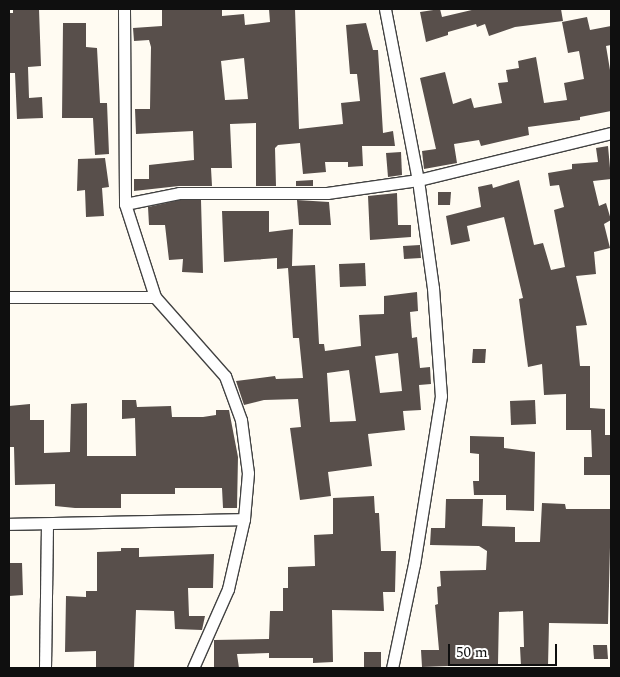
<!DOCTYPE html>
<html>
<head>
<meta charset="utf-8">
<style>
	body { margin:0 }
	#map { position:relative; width:620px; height:677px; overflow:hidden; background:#fffbf2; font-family:Spectral,serif }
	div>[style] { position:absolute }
	.building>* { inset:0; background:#584f4b }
	.roads { filter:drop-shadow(1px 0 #424242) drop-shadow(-1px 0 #424242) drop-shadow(0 1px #424242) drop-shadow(0 -1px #424242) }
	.minor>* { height:11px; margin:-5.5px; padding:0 5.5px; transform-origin:5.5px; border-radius:5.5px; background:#fff }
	span { translate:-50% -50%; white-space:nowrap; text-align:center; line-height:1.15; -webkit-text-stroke:5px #fff; paint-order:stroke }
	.frame { position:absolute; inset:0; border:10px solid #0f0f0f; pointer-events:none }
	.scale { position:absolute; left:448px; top:644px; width:109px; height:22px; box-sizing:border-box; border:2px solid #0f0f0f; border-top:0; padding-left:6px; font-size:15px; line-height:18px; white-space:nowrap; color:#0f0f0f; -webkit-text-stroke:4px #fff; paint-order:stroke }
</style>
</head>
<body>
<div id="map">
	<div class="building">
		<div style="clip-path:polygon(13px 9px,39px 9px,41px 66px,28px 67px,29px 98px,42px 97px,43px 118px,17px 119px,15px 73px,9px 73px,9px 13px,13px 13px)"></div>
		<div style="clip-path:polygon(evenodd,162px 9px,222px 9px,222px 16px,244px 14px,245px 25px,270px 22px,269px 9px,295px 9px,299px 129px,343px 124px,341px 103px,360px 101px,357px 74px,350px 74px,346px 25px,366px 23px,373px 50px,378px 50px,383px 133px,393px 131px,395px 146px,362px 146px,363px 166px,348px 167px,348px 162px,325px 162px,326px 172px,303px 174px,300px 143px,278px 145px,275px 148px,276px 186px,256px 186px,256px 123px,230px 124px,232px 168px,211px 168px,212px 186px,179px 186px,134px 191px,134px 179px,149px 179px,149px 165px,194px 160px,193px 131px,136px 134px,135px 109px,150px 109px,151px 47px,149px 40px,134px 41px,133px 28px,162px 26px,162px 9px,244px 58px,248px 99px,225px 100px,221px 61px,244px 58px)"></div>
		<div style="clip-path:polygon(440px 9px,442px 17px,476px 9px,561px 9px,563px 21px,515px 27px,489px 36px,485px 24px,477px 27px,476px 24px,448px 32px,448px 35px,426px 42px,420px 12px)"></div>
		<div style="clip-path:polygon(587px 17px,590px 30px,611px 26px,611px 45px,606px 46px,611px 76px,611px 111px,580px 117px,580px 120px,528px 127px,529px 135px,481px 146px,479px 140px,454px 144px,457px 163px,424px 169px,422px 151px,436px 149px,420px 78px,445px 72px,453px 104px,471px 98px,474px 108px,502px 103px,498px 83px,508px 82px,506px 70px,519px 68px,518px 61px,536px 57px,544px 103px,567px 100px,564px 83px,584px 79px,579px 51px,568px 53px,562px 22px)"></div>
		<div style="clip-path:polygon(63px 23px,86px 23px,86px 47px,97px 48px,100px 103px,107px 103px,109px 154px,95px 155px,93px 118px,62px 118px)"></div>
		<div style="clip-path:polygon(608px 146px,611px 179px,593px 181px,599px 206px,606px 203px,611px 220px,604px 224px,610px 248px,594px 252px,596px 274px,576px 276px,587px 325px,576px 326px,580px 366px,590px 366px,590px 408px,605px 409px,605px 435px,611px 435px,611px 475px,584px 475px,584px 457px,592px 457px,591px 430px,566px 430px,566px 394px,544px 395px,542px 364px,528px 367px,519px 299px,523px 298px,504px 217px,467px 226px,470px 241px,451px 245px,446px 216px,481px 207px,478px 187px,492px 184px,493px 188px,519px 180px,534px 245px,543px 243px,551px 270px,565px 267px,554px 210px,564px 207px,559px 185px,550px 186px,548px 173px,572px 169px,572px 164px,598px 162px,596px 148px)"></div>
		<div style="clip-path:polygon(401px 152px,402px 175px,388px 177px,386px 153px)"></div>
		<div style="clip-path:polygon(105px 158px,109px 187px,102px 188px,104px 216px,86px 217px,85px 190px,77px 191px,78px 159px)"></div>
		<div style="clip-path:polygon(313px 180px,313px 186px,296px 186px,296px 181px)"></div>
		<div style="clip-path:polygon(438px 192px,451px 192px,450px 205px,438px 205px)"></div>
		<div style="clip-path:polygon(397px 193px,398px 225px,411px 225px,411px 237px,370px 240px,368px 196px)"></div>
		<div style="clip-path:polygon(180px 200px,201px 200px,203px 273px,182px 272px,183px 259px,169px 260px,165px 225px,149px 225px,148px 207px)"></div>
		<div style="clip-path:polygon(297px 200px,329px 202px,331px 225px,299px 225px)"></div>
		<div style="clip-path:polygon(evenodd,222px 211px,269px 211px,269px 232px,293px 229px,292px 266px,315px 265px,319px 344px,324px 344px,325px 351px,361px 346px,359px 315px,384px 314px,384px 296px,417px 292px,418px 311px,410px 312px,412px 338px,417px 337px,420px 368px,430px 367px,431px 384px,419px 385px,421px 410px,403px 411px,405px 430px,368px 434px,372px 466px,328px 472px,331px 496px,300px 500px,290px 428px,301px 427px,298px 399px,264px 400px,244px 405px,236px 381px,275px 376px,276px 379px,303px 378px,299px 338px,293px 338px,288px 268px,277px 269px,277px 258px,224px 262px,222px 211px,398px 353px,402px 391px,380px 393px,375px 356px,398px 353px,222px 211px,349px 370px,356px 421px,330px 422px,327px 373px,349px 370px)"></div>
		<div style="clip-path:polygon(420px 245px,421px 258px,404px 259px,403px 246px)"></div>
		<div style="clip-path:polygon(365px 263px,366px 286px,340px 287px,339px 264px)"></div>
		<div style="clip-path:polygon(473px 349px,486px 349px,485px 363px,472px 363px)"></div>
		<div style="clip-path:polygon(122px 400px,136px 400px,137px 407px,171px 406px,172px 417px,203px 417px,216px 415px,216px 410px,229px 410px,238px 457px,237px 508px,223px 508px,222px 488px,175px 488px,175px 494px,121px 494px,121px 508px,75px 508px,55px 506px,55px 484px,15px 485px,14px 447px,9px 447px,9px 406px,30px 404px,30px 420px,44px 420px,44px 453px,70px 452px,71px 404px,87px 403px,87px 456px,136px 456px,135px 418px,122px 419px)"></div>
		<div style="clip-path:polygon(535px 400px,536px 424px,511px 425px,510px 401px)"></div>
		<div style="clip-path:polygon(470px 436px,504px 437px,504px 448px,535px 452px,534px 511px,506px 510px,506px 495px,474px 495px,473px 481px,479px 481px,479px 454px,470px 453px)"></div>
		<div style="clip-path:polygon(374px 496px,375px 513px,379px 513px,381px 551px,396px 551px,395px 592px,383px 592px,384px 611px,332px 610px,333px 662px,313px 663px,313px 658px,269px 658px,269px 653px,237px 654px,239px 668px,214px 668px,214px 640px,269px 639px,270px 611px,283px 611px,283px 588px,288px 588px,288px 567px,315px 566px,314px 535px,333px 534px,333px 498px)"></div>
		<div style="clip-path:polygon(446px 499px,483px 499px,482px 526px,515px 527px,515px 542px,540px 542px,542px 503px,565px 504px,566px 509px,611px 509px,608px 624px,549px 623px,548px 666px,521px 666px,520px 647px,524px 647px,523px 611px,499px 612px,498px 664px,422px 667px,421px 650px,439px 650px,435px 605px,438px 604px,437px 587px,441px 586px,440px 571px,486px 570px,487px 551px,479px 546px,430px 545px,431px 528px,445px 528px)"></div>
		<div style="clip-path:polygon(121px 548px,139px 548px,139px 557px,214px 554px,213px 588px,188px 588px,189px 616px,205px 616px,202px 630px,175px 629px,174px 611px,136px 610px,134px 668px,96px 668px,96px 651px,65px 652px,66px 596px,86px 597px,86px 591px,97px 591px,97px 552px,121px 551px)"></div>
		<div style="clip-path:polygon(9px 563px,22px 563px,23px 595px,9px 596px)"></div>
		<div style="clip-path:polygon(593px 645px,607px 645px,608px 659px,594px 659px)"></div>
		<div style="clip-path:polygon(364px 652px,381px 652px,381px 667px,364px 667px)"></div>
	</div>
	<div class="roads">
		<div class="minor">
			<div style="left:124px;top:9px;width:195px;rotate:89.7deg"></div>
			<div style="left:125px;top:204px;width:98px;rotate:72.1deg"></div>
			<div style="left:385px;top:9px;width:174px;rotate:79.1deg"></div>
			<div style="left:418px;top:180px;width:109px;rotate:82.1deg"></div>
			<div style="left:433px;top:288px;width:108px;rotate:85.8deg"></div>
			<div style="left:441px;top:396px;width:170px;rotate:99.1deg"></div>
			<div style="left:414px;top:564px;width:106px;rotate:101.9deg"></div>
			<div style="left:125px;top:204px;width:55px;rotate:-11.5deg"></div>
			<div style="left:179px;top:193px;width:148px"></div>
			<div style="left:327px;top:193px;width:92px;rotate:-8.1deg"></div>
			<div style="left:418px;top:180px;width:199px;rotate:-13.7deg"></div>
			<div style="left:9px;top:297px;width:146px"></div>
			<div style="left:155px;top:297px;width:106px;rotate:48.5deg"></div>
			<div style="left:225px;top:376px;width:47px;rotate:70deg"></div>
			<div style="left:241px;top:420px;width:53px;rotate:82.5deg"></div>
			<div style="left:248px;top:473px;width:46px;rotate:95deg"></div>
			<div style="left:244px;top:519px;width:72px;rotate:102.9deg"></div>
			<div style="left:228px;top:589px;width:86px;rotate:113.9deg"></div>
			<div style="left:9px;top:524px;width:235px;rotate:-1.2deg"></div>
			<div style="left:45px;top:668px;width:144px;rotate:-89.2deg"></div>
		</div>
	</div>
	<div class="frame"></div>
	<div class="scale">50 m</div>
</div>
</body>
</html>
